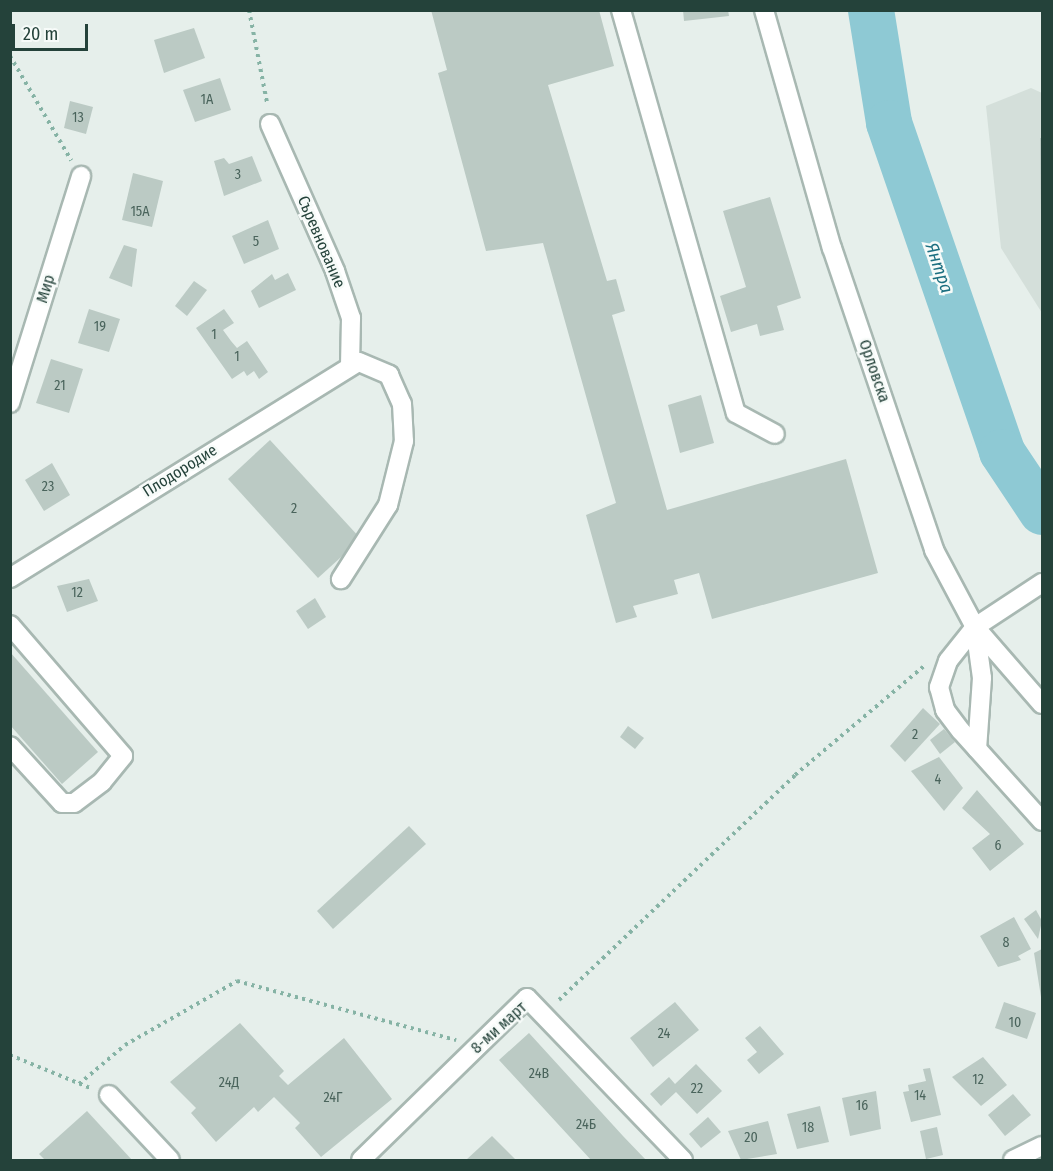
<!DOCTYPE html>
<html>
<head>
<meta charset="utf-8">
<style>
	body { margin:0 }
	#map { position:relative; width:1053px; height:1171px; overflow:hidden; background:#e6efeb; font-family:"Fira Sans Condensed",sans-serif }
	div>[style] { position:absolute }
	.built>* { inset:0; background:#d4dfda }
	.river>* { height:46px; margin:-23px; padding:0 23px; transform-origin:23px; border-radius:23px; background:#8ec9d4 }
	.building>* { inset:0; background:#bbcac4 }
	.path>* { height:4px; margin-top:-2px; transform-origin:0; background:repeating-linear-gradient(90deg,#86b3a5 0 3px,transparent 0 7.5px) }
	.roads { filter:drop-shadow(2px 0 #a8b8b2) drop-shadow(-2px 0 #a8b8b2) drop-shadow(0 2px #a8b8b2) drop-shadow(0 -2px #a8b8b2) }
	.minor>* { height:18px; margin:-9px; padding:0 9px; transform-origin:9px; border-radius:9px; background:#fff }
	span { translate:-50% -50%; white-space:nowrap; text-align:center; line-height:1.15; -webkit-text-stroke:5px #f7fbf9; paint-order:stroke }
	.number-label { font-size:14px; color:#4a645c }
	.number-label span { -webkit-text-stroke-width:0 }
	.street-label { font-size:16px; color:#24423a }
	.water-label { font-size:18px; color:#1c6f80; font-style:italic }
	.frame { position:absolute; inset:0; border:12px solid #24423a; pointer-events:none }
	.scale { position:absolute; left:12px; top:24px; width:76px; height:27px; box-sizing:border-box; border:3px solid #24423a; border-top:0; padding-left:8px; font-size:18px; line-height:21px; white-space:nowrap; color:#24423a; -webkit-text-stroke:4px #f7fbf9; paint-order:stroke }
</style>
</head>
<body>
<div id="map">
	<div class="built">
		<div style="clip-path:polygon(1031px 88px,1042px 93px,1042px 313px,1001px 248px,986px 106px)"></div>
	</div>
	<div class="river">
		<div style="left:871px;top:10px;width:114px;rotate:80.9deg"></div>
		<div style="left:889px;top:123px;width:348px;rotate:71deg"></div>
		<div style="left:1002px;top:452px;width:72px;rotate:56.3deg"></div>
	</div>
	<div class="building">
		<div style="clip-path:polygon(431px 10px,599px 10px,614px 66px,548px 85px,607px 281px,616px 279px,625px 311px,612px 315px,667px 510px,846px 459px,878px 573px,712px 619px,699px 573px,674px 580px,678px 594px,633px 606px,637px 617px,616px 623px,586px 515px,616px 503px,543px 243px,486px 251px,438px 73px,447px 70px)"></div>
		<div style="clip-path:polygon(683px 10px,728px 10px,729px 16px,684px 21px)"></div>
		<div style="clip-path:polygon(194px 28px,205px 58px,164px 73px,154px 40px)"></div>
		<div style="clip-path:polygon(220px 78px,231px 110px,195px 122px,183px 90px)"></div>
		<div style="clip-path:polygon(70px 101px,93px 107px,86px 134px,64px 128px)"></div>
		<div style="clip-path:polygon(1040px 138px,1042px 138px,1042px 216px,1041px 216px)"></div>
		<div style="clip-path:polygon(252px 156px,262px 181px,224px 196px,214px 161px,224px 158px,229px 164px)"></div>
		<div style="clip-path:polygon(133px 173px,163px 181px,152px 227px,122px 220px)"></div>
		<div style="clip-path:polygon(770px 197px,801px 298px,777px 306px,784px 330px,760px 336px,757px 324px,731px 332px,720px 296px,746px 287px,723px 211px)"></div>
		<div style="clip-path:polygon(268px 220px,279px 249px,244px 264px,232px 236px)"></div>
		<div style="clip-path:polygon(124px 245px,137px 249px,132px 287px,109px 278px)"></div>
		<div style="clip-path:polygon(288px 273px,296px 290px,259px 308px,251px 291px,272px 274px,275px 280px)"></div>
		<div style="clip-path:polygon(194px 281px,207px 290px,187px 316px,175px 306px)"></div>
		<div style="clip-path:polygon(89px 309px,120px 319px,109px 352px,78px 343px)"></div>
		<div style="clip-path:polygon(224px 309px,234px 323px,223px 330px,231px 341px,237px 348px,247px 341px,268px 372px,259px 379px,254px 371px,247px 376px,244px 371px,232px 379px,196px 328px)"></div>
		<div style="clip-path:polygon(51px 359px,83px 369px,69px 413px,36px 403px)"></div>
		<div style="clip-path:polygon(701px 395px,714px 443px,680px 453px,668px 405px)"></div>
		<div style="clip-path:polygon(270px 440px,361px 539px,318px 578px,228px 479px)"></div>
		<div style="clip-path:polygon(52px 463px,70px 495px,44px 511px,25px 480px)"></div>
		<div style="clip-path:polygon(89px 579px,98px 601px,67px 612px,57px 586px)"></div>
		<div style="clip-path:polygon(315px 598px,326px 617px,308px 629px,296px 611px)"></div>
		<div style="clip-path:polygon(10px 652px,98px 752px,62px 784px,10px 725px)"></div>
		<div style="clip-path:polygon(923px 708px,940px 724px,905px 762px,890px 746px)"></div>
		<div style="clip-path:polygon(628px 726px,644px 738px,635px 749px,620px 737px)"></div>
		<div style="clip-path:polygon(944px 729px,955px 742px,940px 754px,930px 740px)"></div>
		<div style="clip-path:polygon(939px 757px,963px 788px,944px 811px,911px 771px)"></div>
		<div style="clip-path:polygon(977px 790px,1024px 844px,990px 871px,972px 848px,990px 834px,962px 808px)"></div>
		<div style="clip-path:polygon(409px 826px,426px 844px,333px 929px,317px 911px)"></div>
		<div style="clip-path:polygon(1036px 910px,1042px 921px,1038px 939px,1024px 919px)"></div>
		<div style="clip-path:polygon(1014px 917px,1031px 949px,1018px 956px,1021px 960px,998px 967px,980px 936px)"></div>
		<div style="clip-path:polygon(1042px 949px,1042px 997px,1041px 997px,1034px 953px)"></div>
		<div style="clip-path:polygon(675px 1002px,699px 1030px,653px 1067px,630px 1038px)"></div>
		<div style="clip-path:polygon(1004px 1002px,1036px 1013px,1027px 1039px,995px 1028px)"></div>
		<div style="clip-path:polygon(240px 1023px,284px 1071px,279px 1076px,288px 1085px,344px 1038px,392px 1099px,321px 1157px,295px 1128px,300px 1123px,274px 1097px,258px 1112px,254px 1107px,216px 1142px,191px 1113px,196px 1108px,170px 1082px)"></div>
		<div style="clip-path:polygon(760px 1026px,784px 1054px,759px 1074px,747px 1060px,757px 1052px,745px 1038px)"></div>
		<div style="clip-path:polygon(529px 1033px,623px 1136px,646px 1160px,591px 1160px,499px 1060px)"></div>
		<div style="clip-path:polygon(983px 1057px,1007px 1085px,981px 1106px,952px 1077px)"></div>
		<div style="clip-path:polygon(696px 1064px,722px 1091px,697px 1114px,676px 1092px,661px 1106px,650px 1094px,669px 1077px,675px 1084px)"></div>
		<div style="clip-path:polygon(930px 1068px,941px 1115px,911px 1122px,903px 1092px,909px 1091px,908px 1085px,926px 1081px,923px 1069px)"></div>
		<div style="clip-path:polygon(876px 1091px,881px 1129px,850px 1136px,842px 1098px)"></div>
		<div style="clip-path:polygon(1013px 1094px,1031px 1115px,1005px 1136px,988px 1115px)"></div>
		<div style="clip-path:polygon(820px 1106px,829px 1142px,797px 1149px,787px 1114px)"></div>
		<div style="clip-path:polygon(87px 1111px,132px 1160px,45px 1160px,39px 1154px)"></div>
		<div style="clip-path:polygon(708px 1117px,721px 1132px,701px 1148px,689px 1134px)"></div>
		<div style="clip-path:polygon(768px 1121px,777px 1154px,741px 1160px,728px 1131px)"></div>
		<div style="clip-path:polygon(937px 1127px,943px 1155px,926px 1159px,920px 1131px)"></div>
		<div style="clip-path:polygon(492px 1136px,516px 1160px,466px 1160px)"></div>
	</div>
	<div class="path">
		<div style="left:249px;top:10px;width:95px;rotate:79deg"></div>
		<div style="left:10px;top:56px;width:121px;rotate:59.6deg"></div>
		<div style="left:559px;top:1000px;width:326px;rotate:-43.6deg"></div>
		<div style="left:795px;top:775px;width:169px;rotate:-40.2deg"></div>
		<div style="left:10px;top:1055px;width:87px;rotate:22.4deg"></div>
		<div style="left:79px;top:1084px;width:60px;rotate:-40.3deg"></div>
		<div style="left:125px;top:1045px;width:129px;rotate:-29.7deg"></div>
		<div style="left:237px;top:981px;width:227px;rotate:15.1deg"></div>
	</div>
	<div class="roads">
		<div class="minor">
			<div style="left:621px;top:10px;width:419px;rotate:74.1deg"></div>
			<div style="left:736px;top:413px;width:44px;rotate:28.3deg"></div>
			<div style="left:764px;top:10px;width:248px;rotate:74.1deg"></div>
			<div style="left:832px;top:248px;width:319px;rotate:71.3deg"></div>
			<div style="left:934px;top:550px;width:87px;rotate:62deg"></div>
			<div style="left:975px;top:627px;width:102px;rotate:49deg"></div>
			<div style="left:270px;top:124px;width:161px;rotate:66.1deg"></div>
			<div style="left:335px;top:271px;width:50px;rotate:71.2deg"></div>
			<div style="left:351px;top:318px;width:46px;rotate:91.2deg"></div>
			<div style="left:10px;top:403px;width:238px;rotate:-72.6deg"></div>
			<div style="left:10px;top:578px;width:410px;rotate:-31.8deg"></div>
			<div style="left:359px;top:362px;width:33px;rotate:23deg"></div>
			<div style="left:389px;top:375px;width:32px;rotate:66deg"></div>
			<div style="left:402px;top:404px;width:37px;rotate:87deg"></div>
			<div style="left:404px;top:441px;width:66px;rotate:104deg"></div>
			<div style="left:388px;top:505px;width:88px;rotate:122.4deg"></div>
			<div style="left:1042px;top:583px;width:80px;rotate:146.7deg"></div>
			<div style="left:975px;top:627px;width:43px;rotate:128.5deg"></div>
			<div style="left:948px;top:661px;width:28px;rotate:109deg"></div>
			<div style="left:939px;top:687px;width:24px;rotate:75deg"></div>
			<div style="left:945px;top:710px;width:26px;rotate:53deg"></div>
			<div style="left:961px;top:731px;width:121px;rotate:48deg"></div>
			<div style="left:10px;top:625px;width:173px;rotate:49.2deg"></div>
			<div style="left:123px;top:756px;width:33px;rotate:129deg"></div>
			<div style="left:102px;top:782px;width:35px;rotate:143deg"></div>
			<div style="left:74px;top:803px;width:12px;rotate:180deg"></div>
			<div style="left:62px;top:803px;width:77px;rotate:-132.4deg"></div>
			<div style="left:975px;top:627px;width:51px;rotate:82.2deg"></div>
			<div style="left:982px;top:678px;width:71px;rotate:94deg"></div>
			<div style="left:109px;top:1095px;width:89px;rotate:46.8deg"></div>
			<div style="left:361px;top:1160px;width:232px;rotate:-44.3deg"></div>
			<div style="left:527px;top:998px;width:225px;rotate:46.1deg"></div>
			<div style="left:1013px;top:1160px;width:32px;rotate:-26deg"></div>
		</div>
	</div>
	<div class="number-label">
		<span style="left:207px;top:100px">1А</span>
		<span style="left:78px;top:118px">13</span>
		<span style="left:238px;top:175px">3</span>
		<span style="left:140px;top:212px">15А</span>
		<span style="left:256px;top:242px">5</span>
		<span style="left:100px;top:327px">19</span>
		<span style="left:214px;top:335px">1</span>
		<span style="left:237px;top:357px">1</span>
		<span style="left:60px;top:386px">21</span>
		<span style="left:48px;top:487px">23</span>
		<span style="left:294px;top:509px">2</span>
		<span style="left:77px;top:593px">12</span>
		<span style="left:915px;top:735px">2</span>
		<span style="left:938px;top:780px">4</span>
		<span style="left:998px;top:846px">6</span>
		<span style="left:1006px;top:943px">8</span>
		<span style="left:1015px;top:1023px">10</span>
		<span style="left:664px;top:1034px">24</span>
		<span style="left:539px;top:1074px">24В</span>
		<span style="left:978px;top:1080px">12</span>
		<span style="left:229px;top:1083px">24Д</span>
		<span style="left:697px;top:1089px">22</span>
		<span style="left:920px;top:1096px">14</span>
		<span style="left:333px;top:1098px">24Г</span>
		<span style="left:862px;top:1106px">16</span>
		<span style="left:586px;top:1125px">24Б</span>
		<span style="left:808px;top:1128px">18</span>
		<span style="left:751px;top:1138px">20</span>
	</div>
	<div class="street-label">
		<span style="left:321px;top:242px;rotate:67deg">Съревнование</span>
		<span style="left:46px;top:289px;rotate:-73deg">Мир</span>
		<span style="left:874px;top:371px;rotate:71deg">Орловска</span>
		<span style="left:180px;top:471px;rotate:-32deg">Плодородие</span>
		<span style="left:499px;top:1028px;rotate:-42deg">8-ми март</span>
	</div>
	<div class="water-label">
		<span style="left:939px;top:268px;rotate:71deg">Янтра</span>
	</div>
	<div class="frame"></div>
	<div class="scale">20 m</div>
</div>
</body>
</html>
